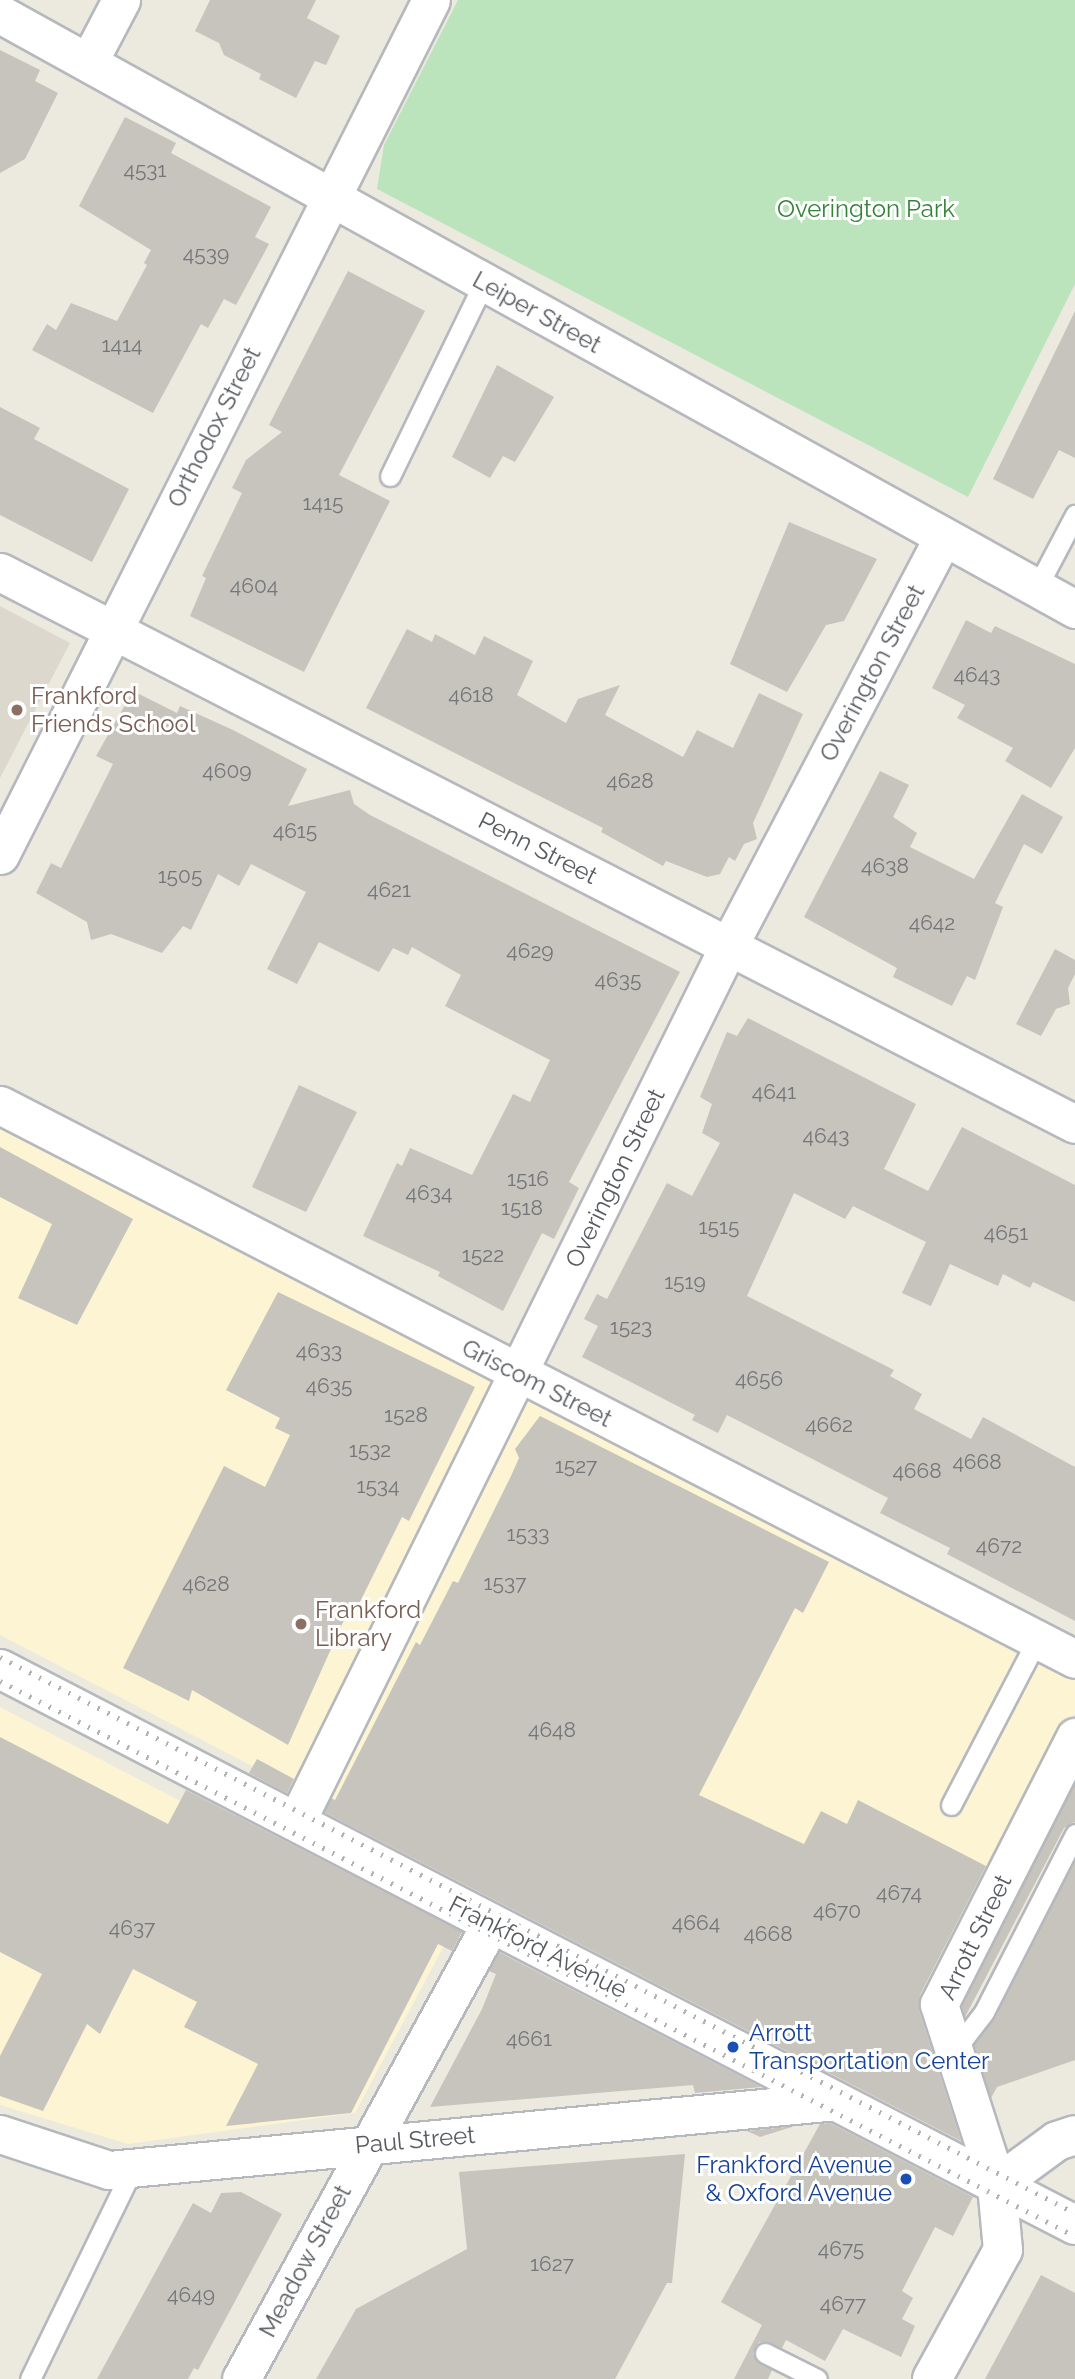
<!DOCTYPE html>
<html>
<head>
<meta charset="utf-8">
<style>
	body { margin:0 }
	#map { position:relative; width:1075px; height:2379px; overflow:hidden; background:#ece9df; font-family:Raleway,sans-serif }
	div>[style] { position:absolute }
	.commercial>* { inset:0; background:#fdf4d3 }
	.education>* { inset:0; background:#dcd8ce }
	.green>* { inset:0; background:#bbe4bc }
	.building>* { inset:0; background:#c6c4bd }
	.roads { filter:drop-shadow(2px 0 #b5b8bd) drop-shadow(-2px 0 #b5b8bd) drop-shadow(0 2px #b5b8bd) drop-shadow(0 -2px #b5b8bd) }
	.lane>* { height:19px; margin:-9.5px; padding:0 9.5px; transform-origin:9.5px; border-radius:9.5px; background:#fff }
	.street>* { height:37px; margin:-18.5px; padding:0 18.5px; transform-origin:18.5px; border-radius:18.5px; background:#fff }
	.secondary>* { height:38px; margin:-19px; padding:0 19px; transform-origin:19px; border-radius:19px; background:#fff }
	.rail>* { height:5px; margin-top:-2.5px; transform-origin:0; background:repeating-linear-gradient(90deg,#b1b2b2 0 2px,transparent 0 11px) }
	.dots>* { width:19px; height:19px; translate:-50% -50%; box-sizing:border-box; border:4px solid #fff; border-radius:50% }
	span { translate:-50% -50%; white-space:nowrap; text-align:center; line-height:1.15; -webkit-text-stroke:6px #fff; paint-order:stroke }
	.number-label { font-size:21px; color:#747678 }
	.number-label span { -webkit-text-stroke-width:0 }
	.park-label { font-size:24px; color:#358339 }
	.street-label { font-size:24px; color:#585c61 }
	.education-label { font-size:24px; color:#785e54 }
	.left { translate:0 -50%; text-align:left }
	.transit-label { font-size:24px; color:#164399 }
	.right { translate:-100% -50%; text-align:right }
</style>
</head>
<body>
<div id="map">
	<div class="commercial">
		<div style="clip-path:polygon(0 1121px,1075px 1677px,1075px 1713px,885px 2095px,0 1635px)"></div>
		<div style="clip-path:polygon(0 1707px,447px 1940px,355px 2113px,128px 2144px,0 2105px)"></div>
	</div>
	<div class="education">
		<div style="clip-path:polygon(0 606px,70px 643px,0 778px)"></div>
	</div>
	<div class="green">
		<div style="clip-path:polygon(458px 0,1075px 0,1075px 284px,968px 497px,377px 189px,384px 145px)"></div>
	</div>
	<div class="building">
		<div style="clip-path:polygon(210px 0,316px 0,307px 18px,340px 36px,326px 65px,315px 61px,296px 98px,259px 79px,261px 74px,224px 55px,219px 43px,195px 31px)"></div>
		<div style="clip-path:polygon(0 50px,40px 70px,35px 81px,58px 93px,25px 159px,0 173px)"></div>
		<div style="clip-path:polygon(125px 117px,176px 143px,171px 153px,271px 207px,255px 237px,269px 244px,236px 305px,224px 299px,208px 328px,201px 324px,153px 413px,32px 350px,47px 324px,56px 330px,71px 303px,117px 321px,147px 265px,144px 263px,151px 250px,79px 206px)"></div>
		<div style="clip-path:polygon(348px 271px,425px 311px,339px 475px,390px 501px,304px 672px,190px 616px,206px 578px,202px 576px,242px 493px,232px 488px,246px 460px,282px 432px,269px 425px)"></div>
		<div style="clip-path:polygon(1075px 311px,1075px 458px,1059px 450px,1033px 499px,993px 479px)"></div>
		<div style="clip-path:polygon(497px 365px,554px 397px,515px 462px,503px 456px,490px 478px,452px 457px)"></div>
		<div style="clip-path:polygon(0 407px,40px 428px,34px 439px,129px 489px,92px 562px,0 515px)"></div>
		<div style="clip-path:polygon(789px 522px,877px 559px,844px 621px,826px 625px,787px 692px,730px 664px)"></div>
		<div style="clip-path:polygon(966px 620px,991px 633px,995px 626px,1075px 664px,1075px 748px,1051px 788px,1005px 761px,1013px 748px,957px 718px,965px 705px,932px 688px)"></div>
		<div style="clip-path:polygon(407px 629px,432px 642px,435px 634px,475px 655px,484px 636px,533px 661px,517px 695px,566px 723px,578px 699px,620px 685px,605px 715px,683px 757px,697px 730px,733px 748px,759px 693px,803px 714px,753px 823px,757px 839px,744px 844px,735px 861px,729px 857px,720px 874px,707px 877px,666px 861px,663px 866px,601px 832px,603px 828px,366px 708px)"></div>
		<div style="clip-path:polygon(133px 691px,177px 713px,180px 706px,233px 730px,307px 769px,288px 806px,350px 790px,354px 804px,370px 815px,680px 972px,569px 1182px,579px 1188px,554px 1239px,542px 1233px,503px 1311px,438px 1276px,440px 1272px,363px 1236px,397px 1163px,402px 1166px,410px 1148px,472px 1175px,513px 1094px,530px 1102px,550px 1060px,445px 1006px,461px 975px,412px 947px,408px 955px,393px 948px,379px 972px,319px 942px,297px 984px,267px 969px,306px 892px,251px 864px,239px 886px,218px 874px,191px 930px,183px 926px,162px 953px,111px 934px,91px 940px,87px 922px,36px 893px,51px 863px,61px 868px,113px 764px,96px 756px)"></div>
		<div style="clip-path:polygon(880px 771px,909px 785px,893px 817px,917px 833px,910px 847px,974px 879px,1022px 794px,1063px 817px,1042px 854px,1024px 844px,995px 903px,1003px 907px,975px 980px,967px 976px,952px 1006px,893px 977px,897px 968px,804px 917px)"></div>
		<div style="clip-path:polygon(1055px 949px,1075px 960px,1075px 974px,1068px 988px,1070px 1004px,1056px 1009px,1041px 1036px,1016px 1024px)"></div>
		<div style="clip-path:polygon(748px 1018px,916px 1104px,884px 1169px,928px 1191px,962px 1127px,1075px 1185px,1075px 1302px,1033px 1282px,1030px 1288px,1003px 1274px,998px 1286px,950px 1264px,931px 1306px,902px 1293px,926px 1242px,853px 1206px,845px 1219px,794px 1193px,747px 1296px,894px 1370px,890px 1376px,922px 1394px,914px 1409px,971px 1439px,983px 1417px,1075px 1467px,1075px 1621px,947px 1554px,950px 1548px,880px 1513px,888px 1498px,727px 1415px,718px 1433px,692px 1420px,695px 1415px,582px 1357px,598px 1326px,584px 1319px,597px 1294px,607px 1299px,667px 1183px,692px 1196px,720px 1143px,702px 1133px,712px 1104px,700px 1097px,727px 1032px,737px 1036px)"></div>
		<div style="clip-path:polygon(299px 1085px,357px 1112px,306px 1212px,252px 1187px)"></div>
		<div style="clip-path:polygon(0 1147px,133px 1219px,77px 1325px,18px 1298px,52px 1224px,0 1197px)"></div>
		<div style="clip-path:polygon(278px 1292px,475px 1387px,409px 1521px,402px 1517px,354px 1614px,348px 1611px,288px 1745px,192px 1690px,189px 1701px,123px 1668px,224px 1466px,265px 1487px,290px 1435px,275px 1428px,280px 1418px,226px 1390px)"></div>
		<div style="clip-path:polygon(540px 1416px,829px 1562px,803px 1613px,795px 1608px,699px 1795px,804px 1844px,821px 1811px,847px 1824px,858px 1800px,986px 1866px,920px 1995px,919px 2010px,961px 2141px,324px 1812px,331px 1798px,335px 1800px,416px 1642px,420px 1645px,453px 1581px,458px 1583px,511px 1476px,519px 1458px,515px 1449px)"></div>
		<div style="clip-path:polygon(0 1737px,168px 1824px,186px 1790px,462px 1932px,452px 1951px,438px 1944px,351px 2113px,226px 2126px,258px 2064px,184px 2027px,197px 2002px,133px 1969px,100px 2034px,87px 2024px,43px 2111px,0 2096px,0 2056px,42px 1974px,0 1952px)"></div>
		<div style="clip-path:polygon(257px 1759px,294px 1779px,287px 1793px,249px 1773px)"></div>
		<div style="clip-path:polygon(1075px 1783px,1075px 1822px,1064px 1828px,965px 2017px,962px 2006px)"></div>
		<div style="clip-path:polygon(1075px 1861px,1075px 2060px,997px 2087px,991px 2098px,974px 2045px,995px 2018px)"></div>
		<div style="clip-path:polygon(499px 1952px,761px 2087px,695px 2093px,693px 2085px,430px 2107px,482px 2009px,496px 1974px,489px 1971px)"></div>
		<div style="clip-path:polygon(830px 2123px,973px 2197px,953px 2236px,935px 2227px,902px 2291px,913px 2298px,902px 2319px,915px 2326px,901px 2357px,843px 2329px,825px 2361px,786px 2340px,782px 2348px,759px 2342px,753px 2354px,772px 2370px,768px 2379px,734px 2379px,762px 2325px,721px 2302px,820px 2124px)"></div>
		<div style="clip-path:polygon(795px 2126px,760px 2137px,747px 2131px)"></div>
		<div style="clip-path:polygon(685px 2154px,672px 2283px,667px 2283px,615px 2379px,316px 2379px,356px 2309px,467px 2249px,459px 2172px)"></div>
		<div style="clip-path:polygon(241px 2192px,282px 2214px,198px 2370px,194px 2368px,188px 2379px,97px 2379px,193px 2203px,211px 2213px,221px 2193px)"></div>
		<div style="clip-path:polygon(1041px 2275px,1075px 2293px,1075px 2379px,985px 2379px)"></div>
	</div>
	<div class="roads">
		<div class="lane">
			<div style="left:390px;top:476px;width:216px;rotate:-64.1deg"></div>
			<div style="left:1036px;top:589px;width:84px;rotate:-62.2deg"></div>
			<div style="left:951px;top:1805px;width:186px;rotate:-62.5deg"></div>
			<div style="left:954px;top:2051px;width:49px;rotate:-52.4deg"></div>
			<div style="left:984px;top:2012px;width:200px;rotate:-62.9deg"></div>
			<div style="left:765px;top:2353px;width:58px;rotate:26.6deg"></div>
			<div style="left:30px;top:2379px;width:235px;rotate:-64deg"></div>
		</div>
		<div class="street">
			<div style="left:0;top:14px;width:1229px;rotate:28.96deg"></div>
			<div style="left:89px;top:61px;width:69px;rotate:-62.3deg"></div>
			<div style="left:0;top:572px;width:1208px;rotate:27.18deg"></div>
			<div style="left:0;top:855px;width:957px;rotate:-63.25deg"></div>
			<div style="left:0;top:1105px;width:1209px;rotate:27.26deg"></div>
			<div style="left:296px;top:1822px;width:978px;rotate:-63.72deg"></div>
			<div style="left:729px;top:945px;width:458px;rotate:-62.3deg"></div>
			<div style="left:0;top:2134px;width:115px;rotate:18.3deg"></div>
			<div style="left:109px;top:2170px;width:730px;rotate:-5.42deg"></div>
			<div style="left:997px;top:2185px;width:190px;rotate:-107.8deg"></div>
			<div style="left:939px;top:2004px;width:300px;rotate:-63deg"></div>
			<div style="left:241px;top:2379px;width:520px;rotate:-61.27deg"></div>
		</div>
		<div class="secondary">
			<div style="left:0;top:1669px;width:1210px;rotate:27.35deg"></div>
			<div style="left:997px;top:2185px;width:74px;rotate:-36.3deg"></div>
			<div style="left:1057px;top:2141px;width:19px;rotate:-18deg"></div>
			<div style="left:932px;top:2379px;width:147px;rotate:-61.2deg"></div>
			<div style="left:1003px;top:2250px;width:65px;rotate:-95.3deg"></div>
		</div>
	</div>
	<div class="rail">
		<div style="left:0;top:1657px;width:1210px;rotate:27.35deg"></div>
		<div style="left:0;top:1681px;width:1210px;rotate:27.31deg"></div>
	</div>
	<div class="dots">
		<div style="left:17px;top:710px;background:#8d6e63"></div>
		<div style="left:301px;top:1624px;background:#8d6e63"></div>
		<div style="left:733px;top:2047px;background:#1a4fb4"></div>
		<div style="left:906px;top:2179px;background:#1a4fb4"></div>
	</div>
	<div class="number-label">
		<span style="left:145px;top:170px">4531</span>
		<span style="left:206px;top:254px">4539</span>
		<span style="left:122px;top:345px">1414</span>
		<span style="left:323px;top:503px">1415</span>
		<span style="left:254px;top:586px">4604</span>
		<span style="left:977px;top:675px">4643</span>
		<span style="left:471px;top:695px">4618</span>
		<span style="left:227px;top:771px">4609</span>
		<span style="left:630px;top:781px">4628</span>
		<span style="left:295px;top:831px">4615</span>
		<span style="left:885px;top:866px">4638</span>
		<span style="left:180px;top:876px">1505</span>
		<span style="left:389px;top:890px">4621</span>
		<span style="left:932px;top:923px">4642</span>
		<span style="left:530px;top:951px">4629</span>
		<span style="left:618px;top:980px">4635</span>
		<span style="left:774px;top:1092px">4641</span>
		<span style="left:826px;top:1136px">4643</span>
		<span style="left:528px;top:1179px">1516</span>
		<span style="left:429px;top:1193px">4634</span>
		<span style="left:522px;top:1208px">1518</span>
		<span style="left:719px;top:1227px">1515</span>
		<span style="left:1006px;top:1233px">4651</span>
		<span style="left:483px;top:1255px">1522</span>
		<span style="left:685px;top:1282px">1519</span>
		<span style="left:631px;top:1327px">1523</span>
		<span style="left:319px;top:1351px">4633</span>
		<span style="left:759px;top:1379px">4656</span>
		<span style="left:329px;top:1386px">4635</span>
		<span style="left:406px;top:1415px">1528</span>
		<span style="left:829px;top:1425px">4662</span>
		<span style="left:370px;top:1450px">1532</span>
		<span style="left:977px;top:1462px">4668</span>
		<span style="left:576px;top:1466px">1527</span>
		<span style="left:917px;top:1471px">4668</span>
		<span style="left:378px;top:1486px">1534</span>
		<span style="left:528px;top:1534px">1533</span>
		<span style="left:999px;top:1546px">4672</span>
		<span style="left:505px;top:1583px">1537</span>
		<span style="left:206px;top:1584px">4628</span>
		<span style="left:552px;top:1730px">4648</span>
		<span style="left:899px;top:1893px">4674</span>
		<span style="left:837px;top:1911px">4670</span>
		<span style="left:696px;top:1923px">4664</span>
		<span style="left:132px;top:1928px">4637</span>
		<span style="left:768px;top:1934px">4668</span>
		<span style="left:529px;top:2039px">4661</span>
		<span style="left:841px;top:2249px">4675</span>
		<span style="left:552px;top:2264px">1627</span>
		<span style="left:191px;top:2295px">4649</span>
		<span style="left:843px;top:2304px">4677</span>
	</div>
	<div class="park-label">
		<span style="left:866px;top:209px">Overington Park</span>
	</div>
	<div class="street-label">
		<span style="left:537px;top:312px;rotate:29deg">Leiper Street</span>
		<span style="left:214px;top:427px;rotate:-63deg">Orthodox Street</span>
		<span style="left:872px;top:673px;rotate:-62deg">Overington Street</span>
		<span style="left:538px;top:848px;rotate:27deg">Penn Street</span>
		<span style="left:615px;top:1178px;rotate:-64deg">Overington Street</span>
		<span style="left:537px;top:1383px;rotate:27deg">Griscom Street</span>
		<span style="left:975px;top:1937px;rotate:-64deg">Arrott Street</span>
		<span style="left:538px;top:1947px;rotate:27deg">Frankford Avenue</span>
		<span style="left:415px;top:2140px;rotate:-5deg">Paul Street</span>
		<span style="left:305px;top:2261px;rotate:-62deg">Meadow Street</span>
	</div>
	<div class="education-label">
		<span class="left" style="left:31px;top:710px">Frankford<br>Friends School</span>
		<span class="left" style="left:315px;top:1624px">Frankford<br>Library</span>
	</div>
	<div class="transit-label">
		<span class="left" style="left:749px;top:2047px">Arrott<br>Transportation Center</span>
		<span class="right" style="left:892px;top:2179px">Frankford Avenue<br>&amp; Oxford Avenue</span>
	</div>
</div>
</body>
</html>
